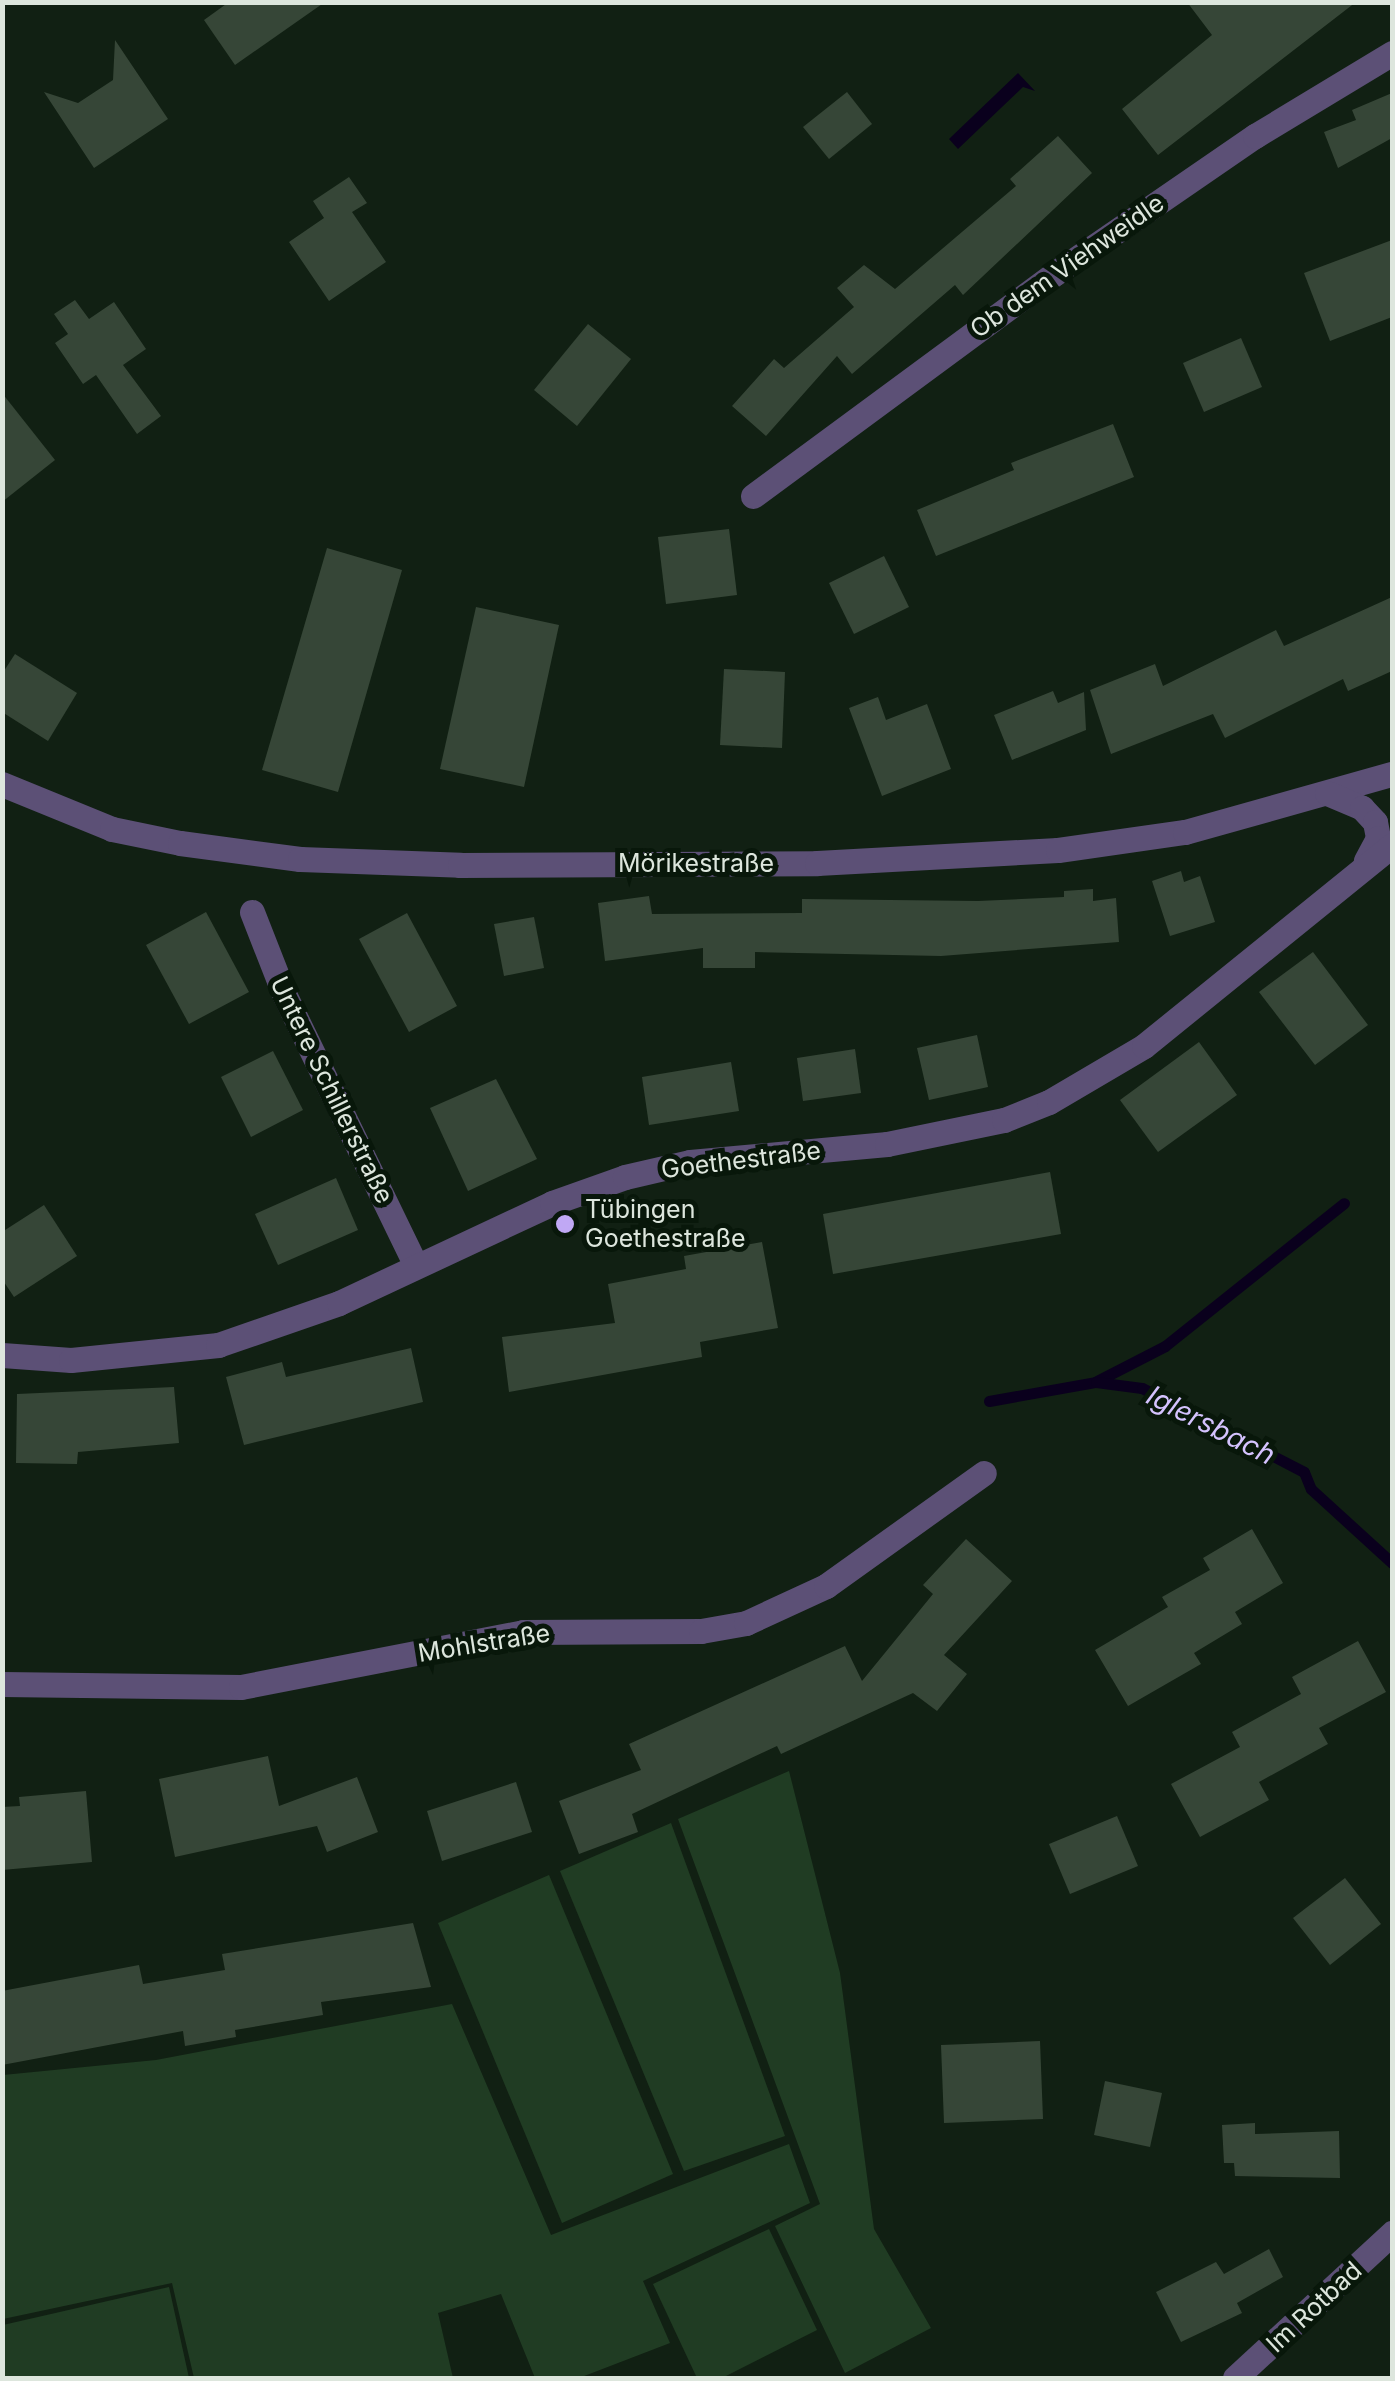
<!DOCTYPE html>
<html>
<head>
<meta charset="utf-8">
<style>
	body { margin:0 }
	#map { position:relative; width:1395px; height:2381px; overflow:hidden; background:#112013; font-family:Inter,sans-serif }
	div>[style] { position:absolute }
	.green>* { inset:0; background:#203c23 }
	.water>* { inset:0; background:#0a001d }
	.stream>* { height:11px; margin:-5.5px; padding:0 5.5px; transform-origin:5.5px; border-radius:5.5px; background:#0a001d }
	.building>* { inset:0; background:#364637 }
	.street>* { height:25px; margin:-12.5px; padding:0 12.5px; transform-origin:12.5px; border-radius:12.5px; background:#5c5076 }
	.dots>* { width:28px; height:28px; translate:-50% -50%; box-sizing:border-box; border:5px solid #08170a; border-radius:50% }
	span { translate:-50% -50%; white-space:nowrap; text-align:center; line-height:1.15; -webkit-text-stroke:10px #08170a; paint-order:stroke }
	.street-label { font-size:25px; color:#dde6dd }
	.poi-label { font-size:25px; color:#dde6dd }
	.left { translate:0 -50%; text-align:left }
	.water-label { font-size:28px; color:#d4c2fe; font-style:italic }
	.frame { position:absolute; inset:0; border:5px solid #dde6dd; pointer-events:none }
</style>
</head>
<body>
<div id="map">
	<div class="green">
		<div style="clip-path:polygon(789px 1771px,840px 1973px,874px 2229px,931px 2328px,845px 2373px,775px 2226px,820px 2204px,678px 1819px)"></div>
		<div style="clip-path:polygon(671px 1823px,785px 2136px,684px 2171px,560px 1871px)"></div>
		<div style="clip-path:polygon(549px 1875px,673px 2174px,562px 2223px,438px 1923px)"></div>
		<div style="clip-path:polygon(452px 2004px,551px 2235px,789px 2144px,810px 2203px,643px 2281px,670px 2343px,579px 2378px,535px 2378px,501px 2294px,438px 2313px,453px 2378px,194px 2378px,172px 2283px,3px 2319px,3px 2075px,156px 2060px)"></div>
		<div style="clip-path:polygon(769px 2229px,817px 2330px,722px 2378px,697px 2378px,653px 2284px)"></div>
		<div style="clip-path:polygon(169px 2287px,189px 2378px,3px 2378px,3px 2325px)"></div>
	</div>
	<div class="water">
		<div style="clip-path:polygon(1018px 73px,1035px 91px,1023px 87px,958px 149px,949px 139px)"></div>
	</div>
	<div class="stream">
		<div style="left:1097px;top:1381px;width:76px;rotate:-27.2deg"></div>
		<div style="left:1165px;top:1346px;width:229px;rotate:-38.6deg"></div>
		<div style="left:989px;top:1401px;width:109px;rotate:-10.1deg"></div>
		<div style="left:1096px;top:1382px;width:46px;rotate:7.4deg"></div>
		<div style="left:1142px;top:1388px;width:182px;rotate:27.4deg"></div>
		<div style="left:1304px;top:1472px;width:18px;rotate:68deg"></div>
		<div style="left:1311px;top:1489px;width:110px;rotate:42.4deg"></div>
	</div>
	<div class="building">
		<div style="clip-path:polygon(229px 2px,325px 2px,235px 65px,204px 20px)"></div>
		<div style="clip-path:polygon(1187px 2px,1356px 2px,1158px 155px,1122px 109px,1212px 35px)"></div>
		<div style="clip-path:polygon(115px 40px,168px 119px,94px 168px,44px 92px,78px 103px,113px 80px)"></div>
		<div style="clip-path:polygon(847px 92px,872px 124px,829px 159px,803px 127px)"></div>
		<div style="clip-path:polygon(1392px 93px,1392px 138px,1338px 168px,1324px 132px,1356px 120px,1352px 110px)"></div>
		<div style="clip-path:polygon(1058px 136px,1092px 173px,963px 295px,955px 285px,852px 374px,837px 356px,766px 436px,732px 406px,774px 359px,784px 368px,854px 307px,837px 288px,864px 265px,895px 289px,1016px 186px,1010px 179px)"></div>
		<div style="clip-path:polygon(349px 177px,367px 203px,352px 212px,386px 262px,329px 301px,289px 242px,324px 218px,313px 201px)"></div>
		<div style="clip-path:polygon(1392px 240px,1392px 317px,1330px 341px,1304px 273px)"></div>
		<div style="clip-path:polygon(75px 300px,89px 319px,114px 302px,146px 349px,123px 365px,161px 416px,137px 434px,96px 375px,83px 384px,55px 343px,68px 334px,54px 314px)"></div>
		<div style="clip-path:polygon(588px 324px,631px 359px,577px 426px,534px 390px)"></div>
		<div style="clip-path:polygon(1241px 338px,1262px 387px,1204px 412px,1183px 363px)"></div>
		<div style="clip-path:polygon(2px 393px,55px 460px,2px 502px)"></div>
		<div style="clip-path:polygon(1113px 424px,1134px 477px,936px 556px,917px 510px,1014px 470px,1011px 463px)"></div>
		<div style="clip-path:polygon(729px 529px,737px 595px,666px 604px,658px 537px)"></div>
		<div style="clip-path:polygon(327px 548px,402px 570px,338px 792px,262px 770px)"></div>
		<div style="clip-path:polygon(884px 556px,909px 607px,854px 634px,829px 583px)"></div>
		<div style="clip-path:polygon(1392px 597px,1392px 671px,1348px 691px,1343px 679px,1225px 738px,1213px 714px,1111px 754px,1090px 690px,1155px 664px,1163px 686px,1276px 630px,1284px 646px)"></div>
		<div style="clip-path:polygon(476px 607px,559px 625px,524px 787px,440px 769px)"></div>
		<div style="clip-path:polygon(15px 654px,77px 693px,48px 741px,2px 712px,2px 674px)"></div>
		<div style="clip-path:polygon(724px 669px,785px 672px,782px 748px,720px 745px)"></div>
		<div style="clip-path:polygon(1053px 691px,1058px 703px,1084px 692px,1086px 730px,1012px 760px,994px 715px)"></div>
		<div style="clip-path:polygon(878px 697px,886px 720px,927px 704px,951px 769px,882px 796px,849px 708px)"></div>
		<div style="clip-path:polygon(1181px 871px,1184px 882px,1200px 876px,1215px 922px,1170px 936px,1152px 881px)"></div>
		<div style="clip-path:polygon(1093px 889px,1093px 901px,1116px 898px,1119px 942px,941px 956px,755px 952px,755px 968px,703px 968px,703px 948px,605px 961px,598px 903px,649px 896px,652px 914px,802px 913px,802px 899px,978px 901px,1064px 897px,1064px 891px)"></div>
		<div style="clip-path:polygon(206px 912px,249px 992px,189px 1024px,146px 945px)"></div>
		<div style="clip-path:polygon(407px 913px,457px 1006px,409px 1032px,359px 939px)"></div>
		<div style="clip-path:polygon(534px 917px,544px 968px,504px 976px,494px 924px)"></div>
		<div style="clip-path:polygon(1313px 952px,1368px 1025px,1315px 1065px,1259px 992px)"></div>
		<div style="clip-path:polygon(977px 1035px,988px 1087px,929px 1100px,917px 1048px)"></div>
		<div style="clip-path:polygon(1199px 1042px,1237px 1095px,1158px 1152px,1120px 1100px)"></div>
		<div style="clip-path:polygon(855px 1049px,861px 1093px,803px 1101px,797px 1058px)"></div>
		<div style="clip-path:polygon(273px 1051px,303px 1110px,251px 1137px,221px 1077px)"></div>
		<div style="clip-path:polygon(731px 1062px,739px 1111px,649px 1125px,642px 1077px)"></div>
		<div style="clip-path:polygon(496px 1079px,537px 1159px,468px 1191px,430px 1108px)"></div>
		<div style="clip-path:polygon(1050px 1172px,1061px 1234px,833px 1274px,823px 1214px)"></div>
		<div style="clip-path:polygon(336px 1178px,358px 1230px,278px 1265px,255px 1214px)"></div>
		<div style="clip-path:polygon(44px 1205px,77px 1256px,14px 1297px,2px 1279px,2px 1232px)"></div>
		<div style="clip-path:polygon(762px 1242px,778px 1328px,700px 1342px,702px 1357px,509px 1392px,502px 1337px,615px 1323px,608px 1284px,686px 1269px,684px 1256px)"></div>
		<div style="clip-path:polygon(411px 1348px,423px 1402px,244px 1445px,226px 1377px,282px 1362px,286px 1377px)"></div>
		<div style="clip-path:polygon(174px 1387px,179px 1443px,78px 1452px,77px 1464px,16px 1463px,17px 1394px)"></div>
		<div style="clip-path:polygon(1252px 1529px,1283px 1583px,1235px 1612px,1242px 1624px,1194px 1653px,1201px 1664px,1128px 1706px,1095px 1650px,1168px 1607px,1162px 1597px,1210px 1570px,1203px 1558px)"></div>
		<div style="clip-path:polygon(966px 1539px,1012px 1581px,944px 1655px,967px 1674px,937px 1711px,913px 1693px,781px 1754px,777px 1746px,632px 1814px,638px 1832px,579px 1854px,559px 1801px,641px 1770px,629px 1744px,845px 1646px,862px 1681px,933px 1594px,923px 1585px)"></div>
		<div style="clip-path:polygon(1358px 1641px,1386px 1692px,1319px 1728px,1328px 1744px,1259px 1782px,1269px 1800px,1200px 1837px,1171px 1784px,1240px 1747px,1232px 1732px,1301px 1694px,1292px 1677px)"></div>
		<div style="clip-path:polygon(268px 1756px,279px 1806px,357px 1777px,378px 1832px,327px 1852px,317px 1826px,175px 1857px,159px 1779px)"></div>
		<div style="clip-path:polygon(516px 1782px,532px 1832px,442px 1861px,427px 1811px)"></div>
		<div style="clip-path:polygon(86px 1791px,92px 1862px,2px 1870px,2px 1807px,20px 1806px,19px 1797px)"></div>
		<div style="clip-path:polygon(1117px 1816px,1138px 1866px,1070px 1894px,1049px 1844px)"></div>
		<div style="clip-path:polygon(1345px 1878px,1381px 1924px,1330px 1965px,1293px 1918px)"></div>
		<div style="clip-path:polygon(413px 1923px,431px 1987px,321px 2002px,323px 2015px,235px 2030px,236px 2037px,185px 2046px,183px 2031px,2px 2065px,2px 1991px,139px 1965px,143px 1984px,225px 1970px,222px 1954px)"></div>
		<div style="clip-path:polygon(1040px 2041px,1043px 2119px,944px 2123px,941px 2045px)"></div>
		<div style="clip-path:polygon(1105px 2081px,1162px 2093px,1150px 2147px,1094px 2135px)"></div>
		<div style="clip-path:polygon(1255px 2123px,1255px 2134px,1339px 2131px,1340px 2178px,1235px 2176px,1234px 2163px,1224px 2163px,1222px 2125px)"></div>
		<div style="clip-path:polygon(1269px 2249px,1283px 2277px,1237px 2303px,1242px 2313px,1181px 2342px,1156px 2292px,1216px 2262px,1224px 2274px)"></div>
	</div>
	<div class="street">
		<div style="left:753px;top:496px;width:374px;rotate:-36.4deg"></div>
		<div style="left:1054px;top:274px;width:244px;rotate:-34.5deg"></div>
		<div style="left:1255px;top:136px;width:160px;rotate:-31.2deg"></div>
		<div style="left:2px;top:784px;width:119px;rotate:22.2deg"></div>
		<div style="left:112px;top:829px;width:69px;rotate:11.6deg"></div>
		<div style="left:180px;top:843px;width:121px;rotate:7.6deg"></div>
		<div style="left:300px;top:859px;width:160px;rotate:2.1deg"></div>
		<div style="left:460px;top:865px;width:357px;rotate:-0.3deg"></div>
		<div style="left:817px;top:863px;width:241px;rotate:-3.1deg"></div>
		<div style="left:1058px;top:850px;width:128px;rotate:-8.1deg"></div>
		<div style="left:1185px;top:832px;width:215px;rotate:-15.7deg"></div>
		<div style="left:1327px;top:793px;width:38px;rotate:23deg"></div>
		<div style="left:1362px;top:808px;width:19px;rotate:47deg"></div>
		<div style="left:1375px;top:822px;width:16px;rotate:79deg"></div>
		<div style="left:1378px;top:838px;width:26px;rotate:118deg"></div>
		<div style="left:252px;top:912px;width:90px;rotate:68.6deg"></div>
		<div style="left:285px;top:996px;width:300px;rotate:64.1deg"></div>
		<div style="left:2px;top:1355px;width:69px;rotate:4.1deg"></div>
		<div style="left:71px;top:1360px;width:148px;rotate:-5.8deg"></div>
		<div style="left:218px;top:1345px;width:128px;rotate:-19.1deg"></div>
		<div style="left:339px;top:1303px;width:235px;rotate:-25.1deg"></div>
		<div style="left:552px;top:1203px;width:77px;rotate:-19.6deg"></div>
		<div style="left:625px;top:1177px;width:67px;rotate:-13deg"></div>
		<div style="left:690px;top:1162px;width:198px;rotate:-5.2deg"></div>
		<div style="left:887px;top:1144px;width:119px;rotate:-11.6deg"></div>
		<div style="left:1004px;top:1120px;width:48px;rotate:-21.8deg"></div>
		<div style="left:1049px;top:1102px;width:110px;rotate:-30.5deg"></div>
		<div style="left:1144px;top:1046px;width:319px;rotate:-39deg"></div>
		<div style="left:2px;top:1684px;width:239px;rotate:0.7deg"></div>
		<div style="left:241px;top:1687px;width:287px;rotate:-11deg"></div>
		<div style="left:523px;top:1632px;width:178px;rotate:-0.3deg"></div>
		<div style="left:701px;top:1631px;width:46px;rotate:-10.1deg"></div>
		<div style="left:746px;top:1623px;width:88px;rotate:-24.8deg"></div>
		<div style="left:826px;top:1586px;width:194px;rotate:-35.6deg"></div>
		<div style="left:1235px;top:2378px;width:214px;rotate:-42.7deg"></div>
	</div>
	<div class="dots">
		<div style="left:565px;top:1224px;background:#c0a8f4"></div>
	</div>
	<div class="street-label">
		<span style="left:1067px;top:266px;rotate:-35deg">Ob dem Viehweidle</span>
		<span style="left:696px;top:863px">Mörikestraße</span>
		<span style="left:332px;top:1090px;rotate:64deg">Untere Schillerstraße</span>
		<span style="left:741px;top:1160px;rotate:-7deg">Goethestraße</span>
		<span style="left:484px;top:1643px;rotate:-9deg">Mohlstraße</span>
		<span style="left:1314px;top:2307px;rotate:-43deg">Im Rotbad</span>
	</div>
	<div class="poi-label">
		<span class="left" style="left:585px;top:1224px">Tübingen<br>Goethestraße</span>
	</div>
	<div class="water-label">
		<span style="left:1211px;top:1425px;rotate:27deg">Iglersbach</span>
	</div>
	<div class="frame"></div>
</div>
</body>
</html>
